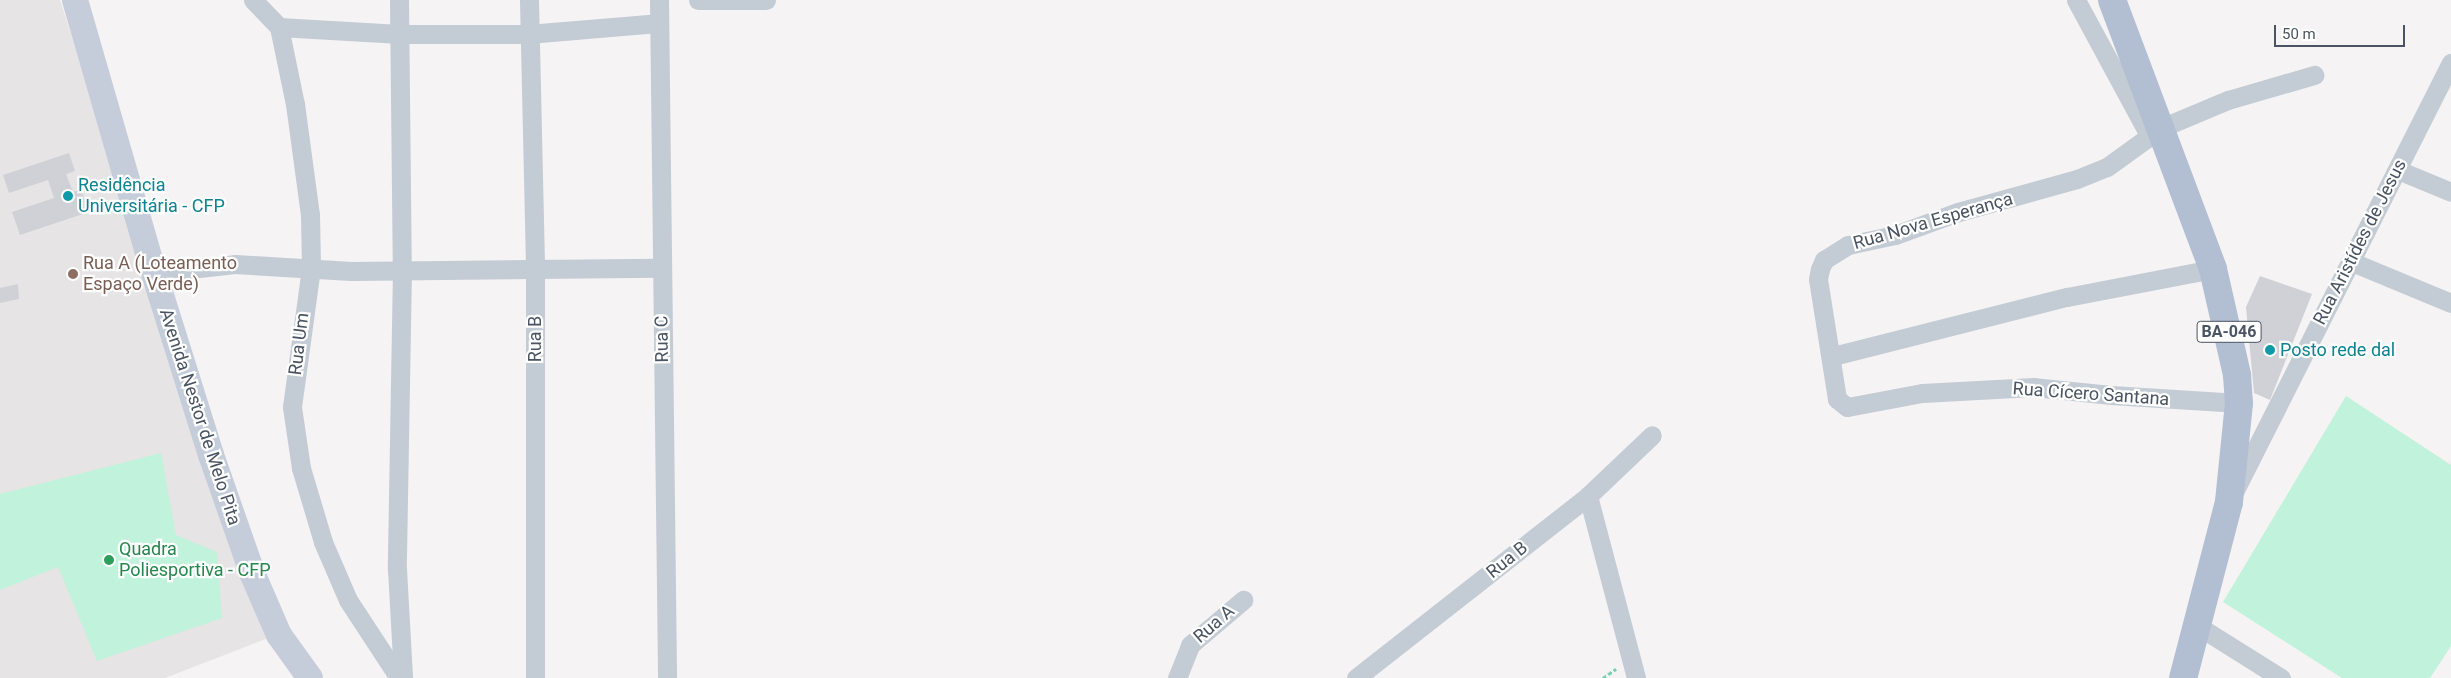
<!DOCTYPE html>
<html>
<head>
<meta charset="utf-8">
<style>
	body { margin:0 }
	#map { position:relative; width:2451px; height:678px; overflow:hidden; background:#f5f3f3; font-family:Roboto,sans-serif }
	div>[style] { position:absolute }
	.education>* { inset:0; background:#e6e4e5 }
	.green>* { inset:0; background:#c1f2db }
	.building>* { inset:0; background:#cfd1d7 }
	.path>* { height:3px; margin-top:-1.5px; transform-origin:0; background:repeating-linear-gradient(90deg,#77d2b1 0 4px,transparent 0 6.5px) }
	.street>* { height:19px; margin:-9.5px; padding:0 9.5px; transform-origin:9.5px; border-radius:9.5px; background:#c3cbd4 }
	.secondary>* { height:26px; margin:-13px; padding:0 13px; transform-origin:13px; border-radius:13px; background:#c5cddb }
	.primary>* { height:28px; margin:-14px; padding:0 14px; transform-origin:14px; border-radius:14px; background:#b2bed2 }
	.dots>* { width:14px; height:14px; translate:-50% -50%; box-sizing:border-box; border:2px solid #fff; border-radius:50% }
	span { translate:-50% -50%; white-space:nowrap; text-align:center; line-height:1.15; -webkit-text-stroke:4.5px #fff; paint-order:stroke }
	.shield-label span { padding:1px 4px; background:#fff; border:1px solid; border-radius:4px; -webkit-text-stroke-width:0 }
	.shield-label { font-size:16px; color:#495361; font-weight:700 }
	.culture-label { font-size:18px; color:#0d838f }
	.left { translate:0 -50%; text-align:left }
	.street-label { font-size:18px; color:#495361 }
	.education-label { font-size:18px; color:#785e54 }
	.leisure-label { font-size:18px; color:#27864d }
	.scale { position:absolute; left:2274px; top:25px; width:131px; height:22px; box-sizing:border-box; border:2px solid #495361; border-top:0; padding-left:6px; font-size:15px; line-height:18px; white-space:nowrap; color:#495361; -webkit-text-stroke:4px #fff; paint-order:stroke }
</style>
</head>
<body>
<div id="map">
	<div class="education">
		<div style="clip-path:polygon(0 0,60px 0,268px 638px,165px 678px,0 678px)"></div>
	</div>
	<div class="green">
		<div style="clip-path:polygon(2346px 396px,2451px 465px,2451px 646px,2430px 678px,2342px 678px,2223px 602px)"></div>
		<div style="clip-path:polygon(161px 453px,176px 535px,217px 552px,222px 618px,97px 661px,58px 567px,0 590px,0 494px)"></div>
	</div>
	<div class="building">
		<div style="clip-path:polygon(69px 153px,75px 171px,66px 174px,73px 192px,81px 189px,89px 212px,20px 235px,12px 212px,54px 198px,48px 180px,9px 193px,3px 175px)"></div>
		<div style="clip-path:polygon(2260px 276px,2312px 294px,2270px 400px,2254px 393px,2246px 307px)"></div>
		<div style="clip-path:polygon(18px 284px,19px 299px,0 303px,0 288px)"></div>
	</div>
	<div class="path">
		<div style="left:1603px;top:678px;width:16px;rotate:-35deg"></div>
	</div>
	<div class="street">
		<div style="left:253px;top:0;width:37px;rotate:46deg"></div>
		<div style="left:279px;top:27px;width:79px;rotate:78.3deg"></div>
		<div style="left:295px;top:104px;width:112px;rotate:82.3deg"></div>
		<div style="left:310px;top:215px;width:53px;rotate:88.9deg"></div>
		<div style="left:311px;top:268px;width:140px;rotate:97.8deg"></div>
		<div style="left:292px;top:407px;width:62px;rotate:81.6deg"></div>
		<div style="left:301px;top:468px;width:77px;rotate:73.4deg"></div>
		<div style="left:323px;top:542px;width:63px;rotate:66.7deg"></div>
		<div style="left:348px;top:600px;width:93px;rotate:56.8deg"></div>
		<div style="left:399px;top:0;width:269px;rotate:89.4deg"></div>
		<div style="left:402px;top:269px;width:300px;rotate:91deg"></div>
		<div style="left:397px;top:569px;width:109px;rotate:86.8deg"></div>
		<div style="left:529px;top:0;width:267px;rotate:88.7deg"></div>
		<div style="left:535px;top:267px;width:411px;rotate:90deg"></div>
		<div style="left:659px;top:0;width:678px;rotate:89.32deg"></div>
		<div style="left:698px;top:0;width:68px"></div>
		<div style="left:2076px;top:0;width:156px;rotate:61.6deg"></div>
		<div style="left:279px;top:27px;width:121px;rotate:3.3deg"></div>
		<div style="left:400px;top:34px;width:128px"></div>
		<div style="left:528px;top:34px;width:130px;rotate:-4.8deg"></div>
		<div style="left:2398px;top:170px;width:57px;rotate:22.5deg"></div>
		<div style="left:2352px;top:262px;width:107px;rotate:22.5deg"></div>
		<div style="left:154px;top:273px;width:81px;rotate:-6.3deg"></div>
		<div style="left:235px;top:264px;width:116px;rotate:3.5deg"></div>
		<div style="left:351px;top:271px;width:309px;rotate:-0.6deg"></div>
		<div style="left:1833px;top:356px;width:241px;rotate:-14.2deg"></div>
		<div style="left:2067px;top:297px;width:149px;rotate:-10.9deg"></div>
		<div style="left:2239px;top:403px;width:128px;rotate:-176.4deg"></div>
		<div style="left:2111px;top:395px;width:77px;rotate:-174.1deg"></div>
		<div style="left:2034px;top:387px;width:112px;rotate:176.9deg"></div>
		<div style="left:1922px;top:393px;width:76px;rotate:169.4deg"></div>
		<div style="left:1847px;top:407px;width:13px;rotate:-141deg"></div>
		<div style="left:1837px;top:399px;width:121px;rotate:-99deg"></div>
		<div style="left:1818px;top:279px;width:10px;rotate:-79deg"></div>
		<div style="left:1820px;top:269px;width:10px;rotate:-66deg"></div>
		<div style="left:1824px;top:260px;width:28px;rotate:-32deg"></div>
		<div style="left:1848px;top:245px;width:48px;rotate:-12deg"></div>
		<div style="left:1895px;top:235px;width:67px;rotate:-20.1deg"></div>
		<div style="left:1958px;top:212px;width:123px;rotate:-15.5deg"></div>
		<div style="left:2077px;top:179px;width:32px;rotate:-22deg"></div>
		<div style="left:2107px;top:167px;width:67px;rotate:-35.8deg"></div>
		<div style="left:2161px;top:128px;width:73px;rotate:-22.7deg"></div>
		<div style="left:2228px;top:100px;width:90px;rotate:-16.2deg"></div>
		<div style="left:2234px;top:492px;width:481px;rotate:-63.2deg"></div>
		<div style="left:1588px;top:496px;width:188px;rotate:75.2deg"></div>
		<div style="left:2198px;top:626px;width:98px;rotate:32.1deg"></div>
		<div style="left:1177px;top:678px;width:35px;rotate:-68deg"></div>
		<div style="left:1190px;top:645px;width:70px;rotate:-40.3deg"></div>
		<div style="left:1356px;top:678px;width:295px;rotate:-38.1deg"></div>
		<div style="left:1588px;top:496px;width:88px;rotate:-43.6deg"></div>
	</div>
	<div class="secondary">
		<div style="left:75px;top:0;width:284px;rotate:73.9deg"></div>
		<div style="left:154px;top:273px;width:191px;rotate:72.6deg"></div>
		<div style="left:211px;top:455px;width:127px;rotate:70.7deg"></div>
		<div style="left:253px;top:575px;width:65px;rotate:66.6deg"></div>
		<div style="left:279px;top:635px;width:53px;rotate:54.2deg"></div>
	</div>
	<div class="primary">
		<div style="left:2112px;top:0;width:287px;rotate:69.4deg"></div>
		<div style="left:2213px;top:269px;width:109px;rotate:77.2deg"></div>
		<div style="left:2237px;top:375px;width:28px;rotate:86deg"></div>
		<div style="left:2239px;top:403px;width:100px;rotate:95.8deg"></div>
		<div style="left:2229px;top:502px;width:182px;rotate:104.6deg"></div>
	</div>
	<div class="dots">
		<div style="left:68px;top:196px;background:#0f9aa8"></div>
		<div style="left:73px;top:274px;background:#8d6e63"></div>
		<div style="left:2270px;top:350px;background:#0f9aa8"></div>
		<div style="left:109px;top:560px;background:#2e9e5b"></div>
	</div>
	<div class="shield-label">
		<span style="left:2229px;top:332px">BA-046</span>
	</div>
	<div class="culture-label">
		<span class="left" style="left:78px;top:196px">Residência<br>Universitária - CFP</span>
		<span class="left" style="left:2280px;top:350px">Posto rede dal</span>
	</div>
	<div class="street-label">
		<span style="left:1933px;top:221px;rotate:-16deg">Rua Nova Esperança</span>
		<span style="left:2360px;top:242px;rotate:-63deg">Rua Aristídes de Jesus</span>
		<span style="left:535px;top:339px;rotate:-90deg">Rua B</span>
		<span style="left:662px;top:339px;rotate:-91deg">Rua C</span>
		<span style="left:299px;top:344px;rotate:-83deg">Rua Um</span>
		<span style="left:2091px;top:394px;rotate:4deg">Rua Cícero Santana</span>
		<span style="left:200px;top:417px;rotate:72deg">Avenida Nestor de Melo Pita</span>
		<span style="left:1507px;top:560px;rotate:-39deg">Rua B</span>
		<span style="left:1214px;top:624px;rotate:-41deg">Rua A</span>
	</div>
	<div class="education-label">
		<span class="left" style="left:83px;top:274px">Rua A (Loteamento<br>Espaço Verde)</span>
	</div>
	<div class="leisure-label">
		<span class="left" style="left:119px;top:560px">Quadra<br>Poliesportiva - CFP</span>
	</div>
	<div class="scale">50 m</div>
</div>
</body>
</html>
